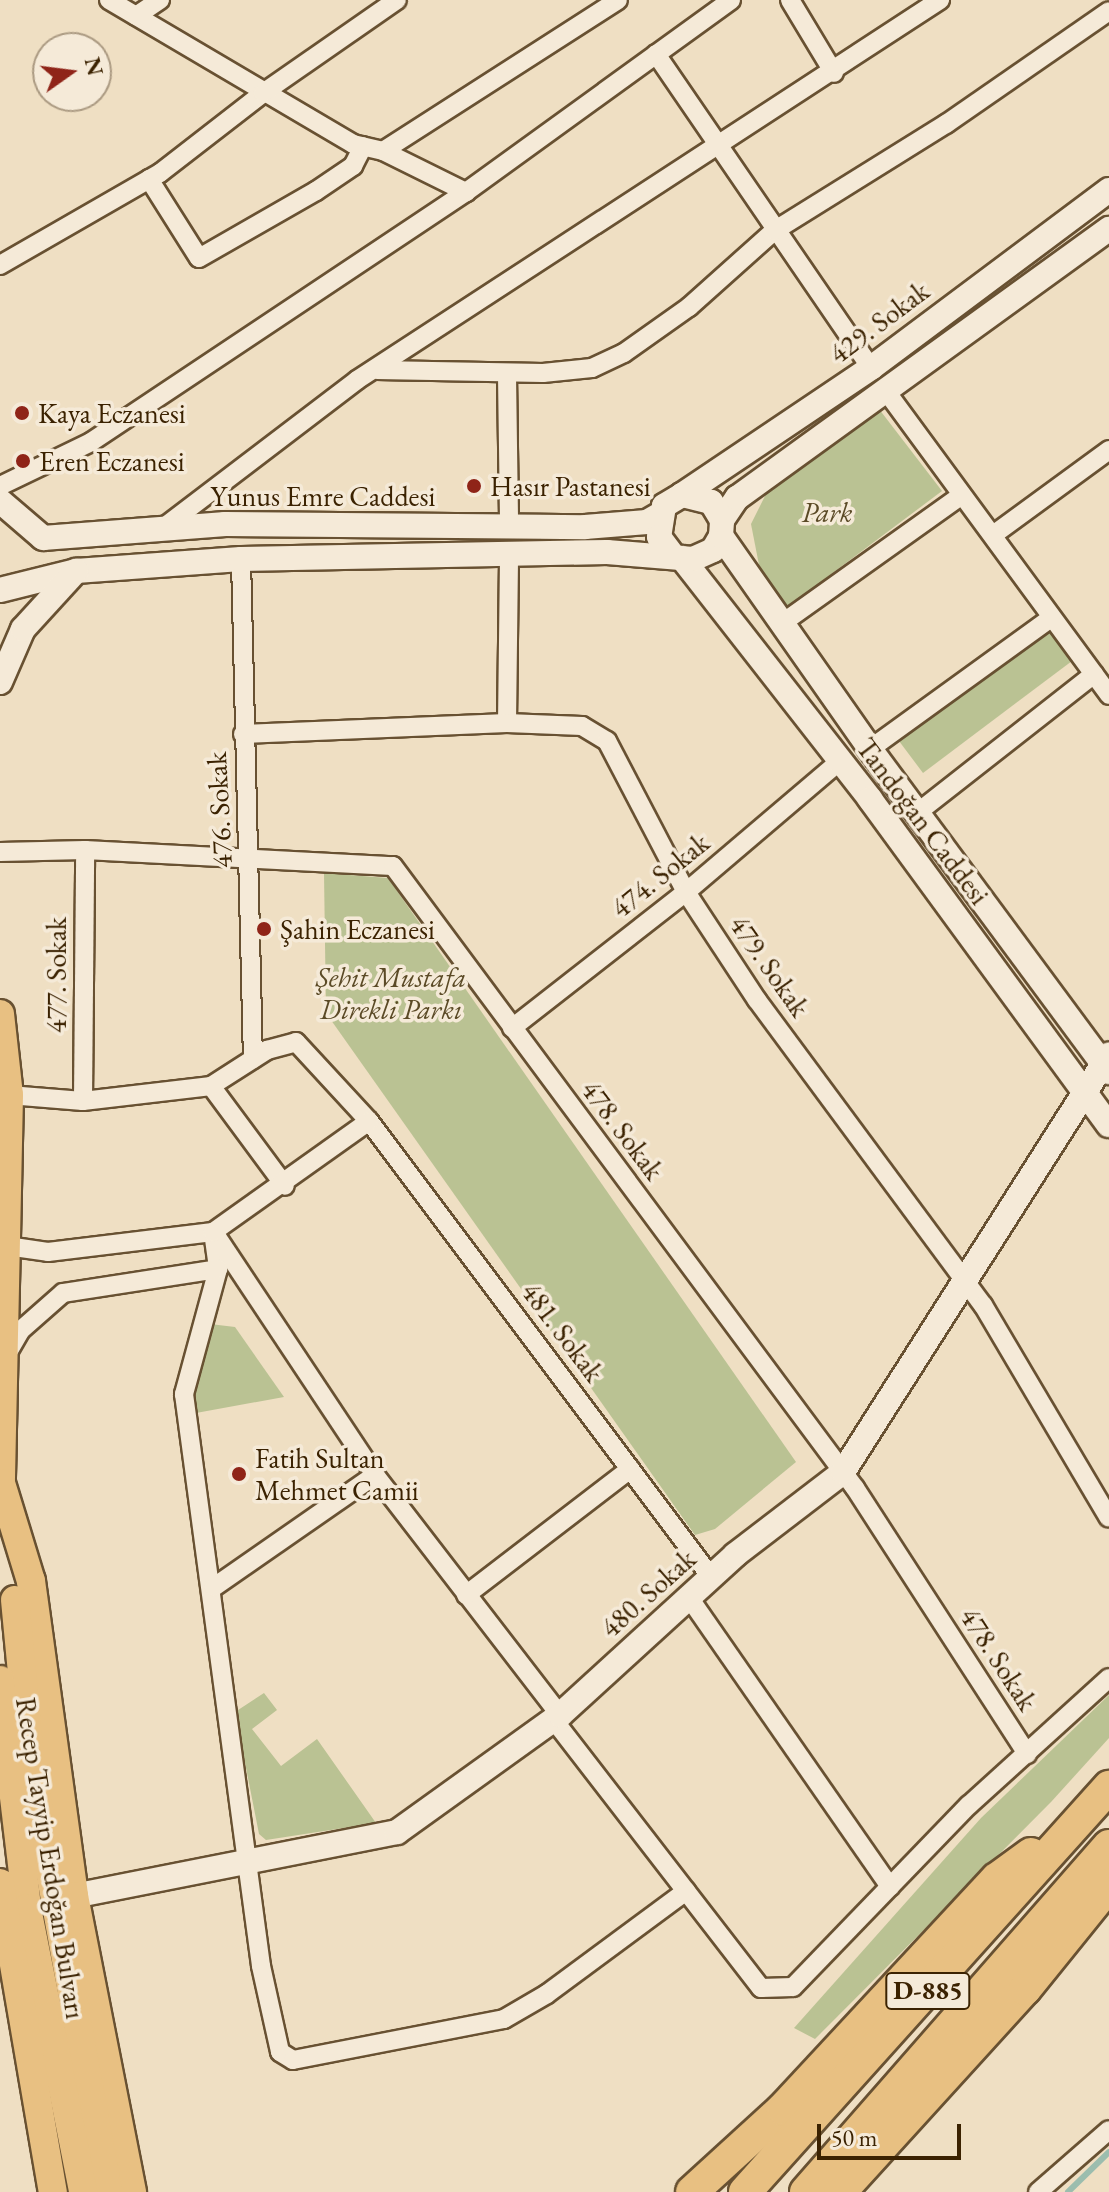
<!DOCTYPE html>
<html>
<head>
<meta charset="utf-8">
<style>
	body { margin:0 }
	#map { position:relative; width:1109px; height:2192px; overflow:hidden; background:#efdfc3; font-family:"EB Garamond",serif }
	div>[style] { position:absolute }
	.green>* { inset:0; background:#bac293 }
	.stream>* { height:6px; margin:-3px; padding:0 3px; transform-origin:3px; border-radius:3px; background:#9bbdae }
	.roads { filter:drop-shadow(2px 0 #685132) drop-shadow(-2px 0 #685132) drop-shadow(0 2px #685132) drop-shadow(0 -2px #685132) }
	.street>* { height:18px; margin:-9px; padding:0 9px; transform-origin:9px; border-radius:9px; background:#f5ead8 }
	.secondary>* { height:24px; margin:-12px; padding:0 12px; transform-origin:12px; border-radius:12px; background:#f5ead8 }
	.primary>* { height:28px; margin:-14px; padding:0 14px; transform-origin:14px; border-radius:14px; background:#e8c082 }
	.highway>* { height:32px; margin:-16px; padding:0 16px; transform-origin:16px; border-radius:16px; background:#e8c082 }
	.dots>* { width:22px; height:22px; translate:-50% -50%; box-sizing:border-box; border:4px solid #f5ead8; border-radius:50% }
	span { translate:-50% -50%; white-space:nowrap; text-align:center; line-height:1.15; -webkit-text-stroke:7px #f5ead8; paint-order:stroke }
	.shield-label span { padding:2px 6px; background:#f5ead8; border:2px solid; border-radius:6px; -webkit-text-stroke-width:0 }
	.shield-label { font-size:26px; color:#3b2201; font-weight:700 }
	.street-label { font-size:28px; color:#3b2201 }
	.poi-label { font-size:28px; color:#3b2201 }
	.left { translate:0 -50%; text-align:left }
	.park-label { font-size:28px; color:#5b4a26; font-style:italic }
	.north { position:absolute; left:32px; top:32px; width:80px; height:80px; box-sizing:border-box; background:#f5ead8; border:2px solid #ab9a82; border-radius:50%; rotate:76deg; font-size:22px; font-weight:700; line-height:32px; text-align:center; color:#3b2201 }
	.north::after { content:''; display:block; margin:auto; width:28px; height:36px; background:#8f2418; clip-path:polygon(50% 0,100% 100%,50% 72%,0 100%) }
	.scale { position:absolute; left:817px; top:2124px; width:144px; height:36px; box-sizing:border-box; border:4px solid #3b2201; border-top:0; padding-left:10px; font-size:24px; line-height:28px; white-space:nowrap; color:#3b2201; -webkit-text-stroke:6px #f5ead8; paint-order:stroke }
</style>
</head>
<body>
<div id="map">
	<div class="green">
		<div style="clip-path:polygon(879px 409px,942px 491px,786px 608px,759px 565px,751px 524px,767px 492px)"></div>
		<div style="clip-path:polygon(1046px 625px,1072px 661px,923px 773px,896px 737px)"></div>
		<div style="clip-path:polygon(324px 873px,388px 878px,796px 1462px,715px 1529px,695px 1535px,326px 1013px)"></div>
		<div style="clip-path:polygon(210px 1324px,235px 1327px,284px 1397px,196px 1413px,193px 1333px)"></div>
		<div style="clip-path:polygon(264px 1693px,277px 1710px,252px 1729px,281px 1766px,317px 1739px,376px 1823px,266px 1840px,259px 1834px,235px 1712px)"></div>
		<div style="clip-path:polygon(1109px 1695px,1109px 1738px,1051px 1802px,815px 2039px,794px 2028px,981px 1818px)"></div>
	</div>
	<div class="stream">
		<div style="left:1068px;top:2192px;width:57px;rotate:-44.3deg"></div>
	</div>
	<div class="roads">
		<div class="street">
			<div style="left:109px;top:0;width:283px;rotate:30.5deg"></div>
			<div style="left:353px;top:144px;width:31px;rotate:13deg"></div>
			<div style="left:383px;top:151px;width:93px;rotate:26.3deg"></div>
			<div style="left:790px;top:0;width:85px;rotate:58.9deg"></div>
			<div style="left:136px;top:16px;width:29px;rotate:-34deg"></div>
			<div style="left:656px;top:54px;width:381px;rotate:55.6deg"></div>
			<div style="left:383px;top:151px;width:279px;rotate:-32.7deg"></div>
			<div style="left:149px;top:179px;width:93px;rotate:57.7deg"></div>
			<div style="left:199px;top:258px;width:135px;rotate:-29.8deg"></div>
			<div style="left:316px;top:191px;width:45px;rotate:-34deg"></div>
			<div style="left:353px;top:166px;width:22px;rotate:-63deg"></div>
			<div style="left:0;top:265px;width:185px;rotate:-29.9deg"></div>
			<div style="left:160px;top:173px;width:130px;rotate:-37.8deg"></div>
			<div style="left:263px;top:93px;width:163px;rotate:-34.8deg"></div>
			<div style="left:377px;top:370px;width:166px;rotate:1deg"></div>
			<div style="left:543px;top:373px;width:49px;rotate:-5.8deg"></div>
			<div style="left:592px;top:368px;width:35px;rotate:-25deg"></div>
			<div style="left:624px;top:353px;width:80px;rotate:-35.3deg"></div>
			<div style="left:689px;top:307px;width:114px;rotate:-41.8deg"></div>
			<div style="left:774px;top:231px;width:203px;rotate:-31.9deg"></div>
			<div style="left:946px;top:124px;width:198px;rotate:-34.7deg"></div>
			<div style="left:507px;top:375px;width:151px;rotate:89.2deg"></div>
			<div style="left:886px;top:391px;width:377px;rotate:53.7deg"></div>
			<div style="left:0;top:486px;width:101px;rotate:-25.8deg"></div>
			<div style="left:91px;top:442px;width:451px;rotate:-33.7deg"></div>
			<div style="left:466px;top:192px;width:327px;rotate:-35.9deg"></div>
			<div style="left:159px;top:531px;width:249px;rotate:-37.3deg"></div>
			<div style="left:357px;top:380px;width:696px;rotate:-33.1deg"></div>
			<div style="left:993px;top:535px;width:144px;rotate:-36.2deg"></div>
			<div style="left:241px;top:559px;width:500px;rotate:88.63deg"></div>
			<div style="left:781px;top:624px;width:222px;rotate:-35.5deg"></div>
			<div style="left:507px;top:723px;width:169px;rotate:-89.3deg"></div>
			<div style="left:243px;top:734px;width:264px;rotate:-2.4deg"></div>
			<div style="left:507px;top:723px;width:75px;rotate:2.3deg"></div>
			<div style="left:582px;top:726px;width:29px;rotate:31deg"></div>
			<div style="left:607px;top:741px;width:170px;rotate:62.4deg"></div>
			<div style="left:686px;top:892px;width:129px;rotate:56.7deg"></div>
			<div style="left:757px;top:1000px;width:380px;rotate:53.5deg"></div>
			<div style="left:983px;top:1305px;width:247px;rotate:59.4deg"></div>
			<div style="left:870px;top:749px;width:223px;rotate:-35.9deg"></div>
			<div style="left:917px;top:813px;width:225px;rotate:-38.1deg"></div>
			<div style="left:0;top:852px;width:85px;rotate:-1.3deg"></div>
			<div style="left:85px;top:850px;width:308px;rotate:3deg"></div>
			<div style="left:393px;top:866px;width:775px;rotate:53.4deg"></div>
			<div style="left:855px;top:1488px;width:317px;rotate:57.1deg"></div>
			<div style="left:512px;top:1028px;width:221px;rotate:-38deg"></div>
			<div style="left:686px;top:892px;width:202px;rotate:-40.4deg"></div>
			<div style="left:211px;top:1086px;width:124px;rotate:53.5deg"></div>
			<div style="left:9px;top:1095px;width:74px;rotate:4.6deg"></div>
			<div style="left:83px;top:1101px;width:129px;rotate:-6.7deg"></div>
			<div style="left:211px;top:1086px;width:67px;rotate:-32.7deg"></div>
			<div style="left:267px;top:1050px;width:30px;rotate:-15deg"></div>
			<div style="left:296px;top:1042px;width:108px;rotate:47.3deg"></div>
			<div style="left:369px;top:1121px;width:570px;rotate:53.13deg"></div>
			<div style="left:83px;top:1101px;width:251px;rotate:-89.5deg"></div>
			<div style="left:213px;top:1232px;width:37px;rotate:82deg"></div>
			<div style="left:218px;top:1269px;width:130px;rotate:105.2deg"></div>
			<div style="left:184px;top:1394px;width:577px;rotate:82.33deg"></div>
			<div style="left:261px;top:1966px;width:88px;rotate:77.5deg"></div>
			<div style="left:280px;top:2052px;width:15px;rotate:32deg"></div>
			<div style="left:293px;top:2060px;width:215px;rotate:-11deg"></div>
			<div style="left:504px;top:2019px;width:50px;rotate:-30.2deg"></div>
			<div style="left:547px;top:1994px;width:173px;rotate:-36.5deg"></div>
			<div style="left:217px;top:1237px;width:286px;rotate:56.4deg"></div>
			<div style="left:375px;top:1475px;width:303px;rotate:52.4deg"></div>
			<div style="left:7px;top:1246px;width:41px;rotate:8.3deg"></div>
			<div style="left:48px;top:1252px;width:166px;rotate:-6.9deg"></div>
			<div style="left:213px;top:1232px;width:191px;rotate:-35.4deg"></div>
			<div style="left:7px;top:1354px;width:28px;rotate:-60deg"></div>
			<div style="left:21px;top:1330px;width:56px;rotate:-41.4deg"></div>
			<div style="left:63px;top:1293px;width:157px;rotate:-8.8deg"></div>
			<div style="left:214px;top:1587px;width:196px;rotate:-34.8deg"></div>
			<div style="left:466px;top:1595px;width:207px;rotate:-37.5deg"></div>
			<div style="left:688px;top:1596px;width:354px;rotate:55.2deg"></div>
			<div style="left:553px;top:1719px;width:340px;rotate:52.3deg"></div>
			<div style="left:761px;top:1988px;width:32px;rotate:-2deg"></div>
			<div style="left:793px;top:1987px;width:253px;rotate:-46deg"></div>
			<div style="left:969px;top:1805px;width:189px;rotate:-42.2deg"></div>
			<div style="left:1038px;top:2192px;width:94px;rotate:-41.1deg"></div>
		</div>
		<div class="secondary">
			<div style="left:682px;top:495px;width:228px;rotate:-33.9deg"></div>
			<div style="left:871px;top:368px;width:297px;rotate:-36.8deg"></div>
			<div style="left:0;top:501px;width:57px;rotate:40.7deg"></div>
			<div style="left:43px;top:538px;width:183px;rotate:-4.4deg"></div>
			<div style="left:225px;top:524px;width:360px;rotate:0.5deg"></div>
			<div style="left:585px;top:527px;width:62px;rotate:-4.6deg"></div>
			<div style="left:647px;top:522px;width:14px;rotate:-30deg"></div>
			<div style="left:722px;top:520px;width:27px;rotate:-56deg"></div>
			<div style="left:737px;top:498px;width:459px;rotate:-35.9deg"></div>
			<div style="left:721px;top:536px;width:260px;rotate:55deg"></div>
			<div style="left:870px;top:749px;width:402px;rotate:53.5deg"></div>
			<div style="left:682px;top:558px;width:306px;rotate:52deg"></div>
			<div style="left:870px;top:799px;width:404px;rotate:53.8deg"></div>
			<div style="left:0;top:590px;width:78px;rotate:-14deg"></div>
			<div style="left:76px;top:571px;width:165px;rotate:-4.2deg"></div>
			<div style="left:241px;top:559px;width:366px;rotate:-1.1deg"></div>
			<div style="left:607px;top:552px;width:86px;rotate:4.7deg"></div>
			<div style="left:693px;top:559px;width:22px;rotate:-24deg"></div>
			<div style="left:713px;top:550px;width:16px;rotate:-60deg"></div>
			<div style="left:721px;top:536px;width:16px;rotate:-86deg"></div>
			<div style="left:722px;top:520px;width:21px;rotate:-121deg"></div>
			<div style="left:711px;top:502px;width:30px;rotate:-166deg"></div>
			<div style="left:682px;top:495px;width:21px;rotate:149deg"></div>
			<div style="left:664px;top:506px;width:31px;rotate:99deg"></div>
			<div style="left:659px;top:537px;width:21px;rotate:53deg"></div>
			<div style="left:0;top:682px;width:58px;rotate:-66.5deg"></div>
			<div style="left:23px;top:629px;width:79px;rotate:-47.6deg"></div>
			<div style="left:74px;top:1896px;width:329px;rotate:-11.2deg"></div>
			<div style="left:397px;top:1832px;width:201px;rotate:-35.7deg"></div>
			<div style="left:560px;top:1715px;width:237px;rotate:-42.4deg"></div>
			<div style="left:735px;top:1555px;width:136px;rotate:-37.5deg"></div>
			<div style="left:843px;top:1472px;width:495px;rotate:-57.5deg"></div>
		</div>
		<div class="primary">
			<div style="left:0;top:1014px;width:81px;rotate:83.7deg"></div>
			<div style="left:9px;top:1095px;width:388px;rotate:91.2deg"></div>
			<div style="left:1px;top:1483px;width:102px;rotate:73deg"></div>
			<div style="left:31px;top:1581px;width:318px;rotate:82.2deg"></div>
			<div style="left:74px;top:1896px;width:302px;rotate:78.9deg"></div>
			<div style="left:15px;top:1600px;width:168px;rotate:84.5deg"></div>
			<div style="left:31px;top:1767px;width:432px;rotate:79.7deg"></div>
			<div style="left:0;top:1680px;width:230px;rotate:83.2deg"></div>
			<div style="left:27px;top:1908px;width:289px;rotate:78.8deg"></div>
			<div style="left:0;top:1883px;width:314px;rotate:80.3deg"></div>
		</div>
		<div class="highway">
			<div style="left:692px;top:2192px;width:123px;rotate:-42.4deg"></div>
			<div style="left:783px;top:2109px;width:314px;rotate:-47.1deg"></div>
			<div style="left:997px;top:1879px;width:42px;rotate:-36.3deg"></div>
			<div style="left:745px;top:2192px;width:545px;rotate:-48.05deg"></div>
			<div style="left:806px;top:2192px;width:460px;rotate:-48.8deg"></div>
			<div style="left:840px;top:2192px;width:275px;rotate:-47.7deg"></div>
			<div style="left:1025px;top:1989px;width:134px;rotate:-51.1deg"></div>
		</div>
	</div>
	<div class="dots">
		<div style="left:22px;top:413px;background:#8f2418"></div>
		<div style="left:23px;top:461px;background:#8f2418"></div>
		<div style="left:474px;top:486px;background:#8f2418"></div>
		<div style="left:264px;top:929px;background:#8f2418"></div>
		<div style="left:239px;top:1474px;background:#8f2418"></div>
	</div>
	<div class="shield-label">
		<span style="left:928px;top:1991px">D-885</span>
	</div>
	<div class="street-label">
		<span style="left:879px;top:322px;rotate:-37deg">429. Sokak</span>
		<span style="left:323px;top:496px">Yunus Emre Caddesi</span>
		<span style="left:219px;top:810px;rotate:-93deg">476. Sokak</span>
		<span style="left:923px;top:821px;rotate:53deg">Tandoğan Caddesi</span>
		<span style="left:660px;top:875px;rotate:-39deg">474. Sokak</span>
		<span style="left:770px;top:966px;rotate:55deg">479. Sokak</span>
		<span style="left:56px;top:975px;rotate:-90deg">477. Sokak</span>
		<span style="left:623px;top:1130px;rotate:53deg">478. Sokak</span>
		<span style="left:563px;top:1332px;rotate:53deg">481. Sokak</span>
		<span style="left:648px;top:1593px;rotate:-42deg">480. Sokak</span>
		<span style="left:999px;top:1659px;rotate:57deg">478. Sokak</span>
		<span style="left:51px;top:1858px;rotate:81deg">Recep Tayyip Erdoğan Bulvarı</span>
	</div>
	<div class="poi-label">
		<span class="left" style="left:38px;top:413px">Kaya Eczanesi</span>
		<span class="left" style="left:39px;top:461px">Eren Eczanesi</span>
		<span class="left" style="left:490px;top:486px">Hasır Pastanesi</span>
		<span class="left" style="left:280px;top:929px">Şahin Eczanesi</span>
		<span class="left" style="left:255px;top:1474px">Fatih Sultan<br>Mehmet Camii</span>
	</div>
	<div class="park-label">
		<span style="left:827px;top:512px">Park</span>
		<span style="left:391px;top:993px">Şehit Mustafa<br>Direkli Parkı</span>
	</div>
	<div class="north">N</div>
	<div class="scale">50 m</div>
</div>
</body>
</html>
